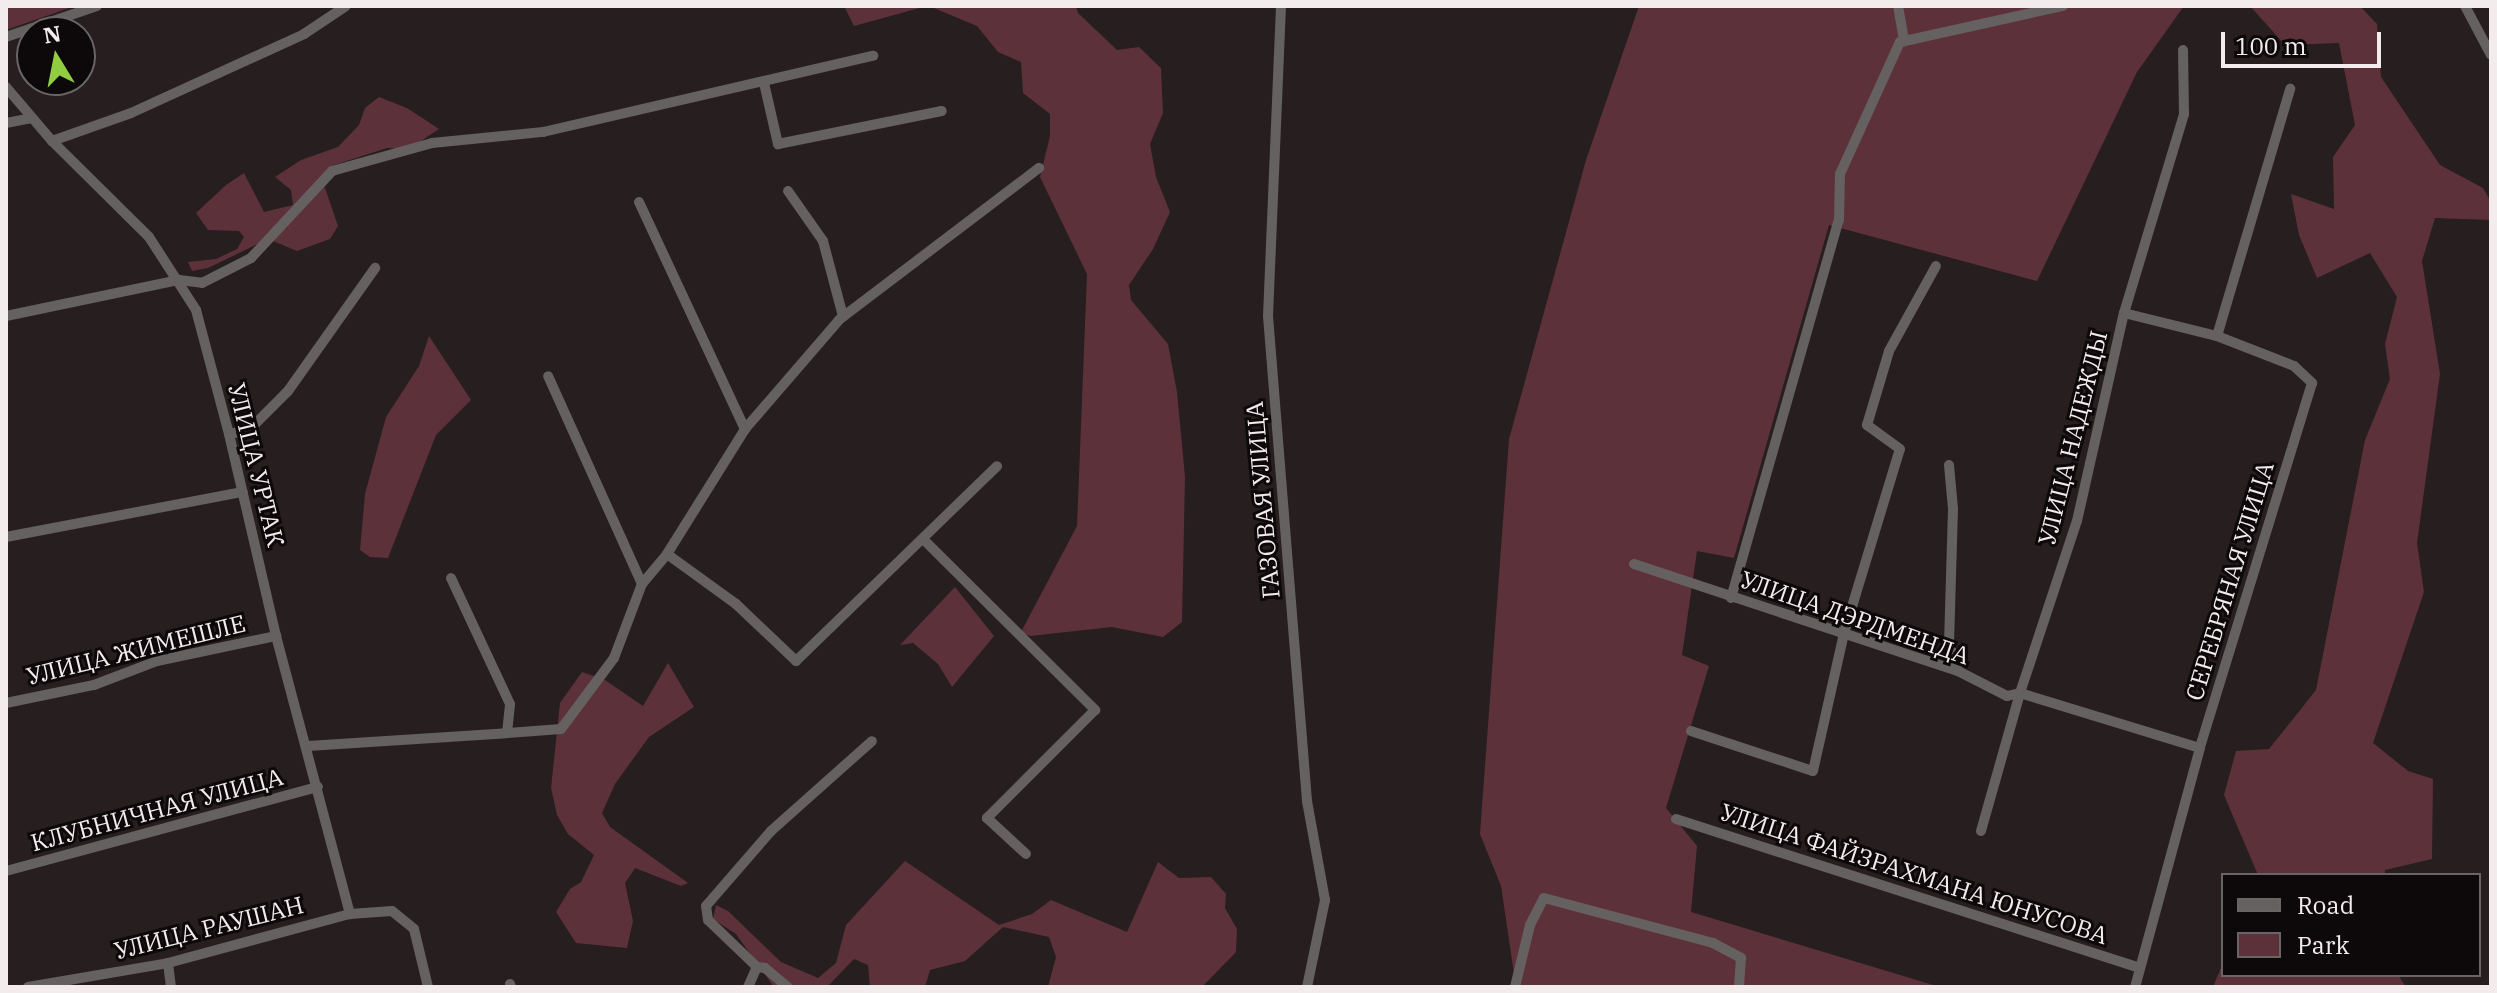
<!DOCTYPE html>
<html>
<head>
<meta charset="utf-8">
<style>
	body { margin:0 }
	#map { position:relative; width:2497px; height:993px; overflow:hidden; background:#271e1f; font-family:"IBM Plex Serif",serif }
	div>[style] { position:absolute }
	.green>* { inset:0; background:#5d313a }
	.street>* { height:10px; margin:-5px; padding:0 5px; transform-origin:5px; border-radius:5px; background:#656161 }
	span { translate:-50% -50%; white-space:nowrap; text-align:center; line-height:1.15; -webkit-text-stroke:6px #0d090a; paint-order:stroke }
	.street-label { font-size:24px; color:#f3eced }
	.frame { position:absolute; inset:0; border:8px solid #f3eced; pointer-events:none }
	.legend { position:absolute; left:2221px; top:873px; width:260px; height:104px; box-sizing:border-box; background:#0d090a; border:2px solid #696465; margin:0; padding:10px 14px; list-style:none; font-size:24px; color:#f3eced }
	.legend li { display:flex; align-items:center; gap:16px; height:40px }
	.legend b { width:40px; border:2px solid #696465 }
	.north { position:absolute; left:16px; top:16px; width:80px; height:80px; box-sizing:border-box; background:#0d090a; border:2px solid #696465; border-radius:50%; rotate:350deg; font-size:22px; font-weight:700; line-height:32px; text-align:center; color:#f3eced }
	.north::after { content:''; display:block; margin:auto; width:28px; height:36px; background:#90cd40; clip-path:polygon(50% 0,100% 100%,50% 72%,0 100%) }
	.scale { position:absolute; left:2221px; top:32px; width:160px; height:36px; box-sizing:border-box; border:4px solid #f3eced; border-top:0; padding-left:10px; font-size:24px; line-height:28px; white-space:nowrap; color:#f3eced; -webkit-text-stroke:6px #0d090a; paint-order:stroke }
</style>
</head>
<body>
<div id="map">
	<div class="green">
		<div style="clip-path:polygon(6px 6px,75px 6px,6px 30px)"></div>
		<div style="clip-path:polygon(844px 6px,927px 6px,854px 26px)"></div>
		<div style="clip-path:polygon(929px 6px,1076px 6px,1078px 13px,1117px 50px,1139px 47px,1161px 68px,1163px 113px,1150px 144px,1156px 177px,1170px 212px,1153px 249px,1129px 285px,1131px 300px,1168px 344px,1177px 392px,1185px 477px,1182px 622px,1163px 637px,1112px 627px,1030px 636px,1021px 632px,1077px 526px,1087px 274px,1040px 177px,1050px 136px,1050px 114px,1023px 93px,1021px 62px,998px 52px,977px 26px)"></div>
		<div style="clip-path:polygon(1639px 6px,2184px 6px,2137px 72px,2037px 281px,1829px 225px,1734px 558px,1697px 551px,1682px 655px,1709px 666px,1666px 808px,1697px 846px,1691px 912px,1940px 987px,1516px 987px,1501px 886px,1480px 834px,1509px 439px,1586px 160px)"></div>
		<div style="clip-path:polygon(2250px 6px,2360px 6px,2377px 24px,2381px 77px,2440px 165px,2483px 188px,2491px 202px,2491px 220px,2435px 218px,2422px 261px,2440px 374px,2417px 543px,2424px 592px,2373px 743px,2408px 771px,2433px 779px,2432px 859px,2385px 870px,2385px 875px,2258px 875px,2224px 795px,2236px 751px,2269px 749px,2316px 690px,2365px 440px,2390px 379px,2385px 344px,2397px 297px,2370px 253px,2317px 278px,2299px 235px,2291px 194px,2334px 209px,2333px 157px,2355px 125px,2339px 43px,2285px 45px)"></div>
		<div style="clip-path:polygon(379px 97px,407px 108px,439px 129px,409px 149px,387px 148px,334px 165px,321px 176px,338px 226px,330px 239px,297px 251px,268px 239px,208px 268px,192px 271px,188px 262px,216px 259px,237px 249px,244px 237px,239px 231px,208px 230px,196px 213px,226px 185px,244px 173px,264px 212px,293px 205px,291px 190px,275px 177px,301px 160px,338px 147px,359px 125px,365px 108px)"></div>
		<div style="clip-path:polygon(429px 336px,471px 400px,436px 435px,388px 558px,370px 557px,360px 550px,365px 494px,386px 417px,419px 366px)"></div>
		<div style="clip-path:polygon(955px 587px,994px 636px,952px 687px,938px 664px,913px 643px,900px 645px)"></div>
		<div style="clip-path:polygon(668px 663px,694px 707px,649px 737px,615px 784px,602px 813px,610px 827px,688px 883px,681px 886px,635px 868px,625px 883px,633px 921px,627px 948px,576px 943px,556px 912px,570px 889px,581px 882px,594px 855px,568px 834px,557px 815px,551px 788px,560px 703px,582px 672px,605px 680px,643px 706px)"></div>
		<div style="clip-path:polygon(905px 861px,999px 925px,1032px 914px,1051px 900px,1127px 932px,1158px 862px,1179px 878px,1211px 877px,1226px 894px,1225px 908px,1237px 929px,1236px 952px,1202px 987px,1048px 987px,1056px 957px,1049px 937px,1003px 927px,965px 961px,930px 970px,925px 987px,870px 987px,868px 965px,854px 959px,827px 987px,774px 987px,736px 934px,713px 919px,716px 905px,728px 911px,781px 962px,818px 978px,836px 963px,846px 925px)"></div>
		<div style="clip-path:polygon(2223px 963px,2223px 975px,2398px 975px,2406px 987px,2213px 987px)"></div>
	</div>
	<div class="street">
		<div style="left:1281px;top:6px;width:310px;rotate:92.4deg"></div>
		<div style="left:1268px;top:316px;width:487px;rotate:85.4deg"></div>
		<div style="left:1307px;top:801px;width:101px;rotate:79.7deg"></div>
		<div style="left:1325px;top:900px;width:89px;rotate:101.7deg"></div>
		<div style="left:1898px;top:6px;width:36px;rotate:80deg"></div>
		<div style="left:2465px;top:6px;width:55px;rotate:62deg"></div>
		<div style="left:6px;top:37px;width:96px;rotate:-18.8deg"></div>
		<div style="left:764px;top:83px;width:63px;rotate:77.1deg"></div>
		<div style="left:778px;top:144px;width:167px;rotate:-11.4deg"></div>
		<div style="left:6px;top:87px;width:71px;rotate:49.6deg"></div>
		<div style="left:52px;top:141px;width:136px;rotate:44.7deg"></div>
		<div style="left:149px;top:237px;width:87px;rotate:57.2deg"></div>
		<div style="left:196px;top:310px;width:128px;rotate:75.1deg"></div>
		<div style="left:229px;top:434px;width:207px;rotate:76.9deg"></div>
		<div style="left:276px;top:636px;width:288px;rotate:75.1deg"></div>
		<div style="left:6px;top:123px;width:26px;rotate:-11deg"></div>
		<div style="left:52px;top:141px;width:84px;rotate:-19.5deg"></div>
		<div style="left:131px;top:113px;width:190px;rotate:-24.5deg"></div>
		<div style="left:304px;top:34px;width:50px;rotate:-33.7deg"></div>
		<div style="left:788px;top:191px;width:61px;rotate:55deg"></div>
		<div style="left:823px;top:241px;width:78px;rotate:75.1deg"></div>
		<div style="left:639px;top:202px;width:251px;rotate:65deg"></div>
		<div style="left:2124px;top:313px;width:96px;rotate:13.9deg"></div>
		<div style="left:2217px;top:336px;width:83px;rotate:21.3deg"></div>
		<div style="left:2294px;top:366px;width:25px;rotate:43deg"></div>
		<div style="left:2312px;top:383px;width:382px;rotate:107.1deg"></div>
		<div style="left:2200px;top:748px;width:248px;rotate:105.2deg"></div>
		<div style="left:6px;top:316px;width:177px;rotate:-11.8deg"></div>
		<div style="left:179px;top:280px;width:23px;rotate:7deg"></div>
		<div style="left:202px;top:283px;width:55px;rotate:-27deg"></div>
		<div style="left:251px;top:258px;width:119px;rotate:-47deg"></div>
		<div style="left:332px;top:171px;width:104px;rotate:-15.6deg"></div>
		<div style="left:432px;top:143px;width:112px;rotate:-5.7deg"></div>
		<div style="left:543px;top:132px;width:339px;rotate:-13deg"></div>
		<div style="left:2217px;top:336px;width:258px;rotate:-73.5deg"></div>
		<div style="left:229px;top:434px;width:20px;rotate:-11deg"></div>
		<div style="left:249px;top:430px;width:55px;rotate:-45deg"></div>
		<div style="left:288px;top:391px;width:151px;rotate:-54.7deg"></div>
		<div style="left:1949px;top:465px;width:44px;rotate:84.8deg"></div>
		<div style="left:1953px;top:509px;width:134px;rotate:91.7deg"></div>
		<div style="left:1949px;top:643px;width:29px;rotate:72deg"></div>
		<div style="left:6px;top:537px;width:241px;rotate:-10.8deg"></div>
		<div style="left:923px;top:539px;width:243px;rotate:44.8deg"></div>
		<div style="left:1095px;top:710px;width:153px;rotate:135deg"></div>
		<div style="left:987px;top:818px;width:53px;rotate:42.7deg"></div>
		<div style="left:667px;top:554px;width:85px;rotate:35.9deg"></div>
		<div style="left:736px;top:604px;width:83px;rotate:43.5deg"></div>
		<div style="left:796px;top:661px;width:280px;rotate:-44.1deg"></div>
		<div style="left:1634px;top:564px;width:341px;rotate:18.3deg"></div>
		<div style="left:1958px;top:671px;width:55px;rotate:27deg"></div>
		<div style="left:2007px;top:696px;width:13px;rotate:-13deg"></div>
		<div style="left:2020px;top:693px;width:188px;rotate:17deg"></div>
		<div style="left:642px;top:584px;width:39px;rotate:-50deg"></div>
		<div style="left:667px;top:554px;width:147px;rotate:-58deg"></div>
		<div style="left:745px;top:429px;width:145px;rotate:-49.2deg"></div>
		<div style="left:840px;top:319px;width:250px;rotate:-37.2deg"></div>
		<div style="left:1731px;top:598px;width:393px;rotate:-74.1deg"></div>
		<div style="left:1839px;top:220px;width:46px;rotate:-88.8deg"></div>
		<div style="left:1840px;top:174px;width:145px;rotate:-65.6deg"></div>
		<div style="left:1900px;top:42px;width:167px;rotate:-12.5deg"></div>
		<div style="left:6px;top:703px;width:90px;rotate:-11.6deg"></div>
		<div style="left:94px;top:685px;width:67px;rotate:-20.9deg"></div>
		<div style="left:157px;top:661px;width:122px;rotate:-11.9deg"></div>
		<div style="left:1691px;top:731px;width:128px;rotate:18.2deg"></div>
		<div style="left:1813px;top:771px;width:141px;rotate:-77.3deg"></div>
		<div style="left:1844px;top:633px;width:192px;rotate:-73.1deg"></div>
		<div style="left:1900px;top:449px;width:41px;rotate:-144deg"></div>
		<div style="left:1867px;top:425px;width:77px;rotate:-73.4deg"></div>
		<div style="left:1889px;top:351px;width:97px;rotate:-61.1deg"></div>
		<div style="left:507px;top:733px;width:54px;rotate:-4.2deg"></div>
		<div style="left:561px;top:729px;width:89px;rotate:-53.3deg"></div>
		<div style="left:614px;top:658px;width:79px;rotate:-69.3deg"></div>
		<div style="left:642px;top:584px;width:228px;rotate:-114.3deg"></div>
		<div style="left:308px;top:746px;width:199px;rotate:-3.7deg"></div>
		<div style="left:507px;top:733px;width:29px;rotate:-84deg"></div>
		<div style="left:510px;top:704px;width:139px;rotate:-115.1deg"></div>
		<div style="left:1676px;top:819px;width:487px;rotate:17.8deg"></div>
		<div style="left:1981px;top:831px;width:143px;rotate:-74.2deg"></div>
		<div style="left:2020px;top:693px;width:181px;rotate:-71.7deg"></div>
		<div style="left:2077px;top:521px;width:213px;rotate:-77.3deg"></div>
		<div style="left:2124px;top:313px;width:208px;rotate:-73.2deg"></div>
		<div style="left:2184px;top:114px;width:64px;rotate:-90.9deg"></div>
		<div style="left:6px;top:871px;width:323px;rotate:-15.1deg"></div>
		<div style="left:168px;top:963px;width:24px;rotate:83deg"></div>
		<div style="left:757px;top:967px;width:8px;rotate:7deg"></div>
		<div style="left:765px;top:968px;width:30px;rotate:40deg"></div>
		<div style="left:510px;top:984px;width:3px;rotate:72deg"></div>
		<div style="left:28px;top:987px;width:142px;rotate:-9.7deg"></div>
		<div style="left:168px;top:963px;width:188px;rotate:-15.1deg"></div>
		<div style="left:350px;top:914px;width:42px;rotate:-4.1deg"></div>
		<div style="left:392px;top:911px;width:28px;rotate:39deg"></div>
		<div style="left:414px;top:929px;width:60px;rotate:76.4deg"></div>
		<div style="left:748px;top:987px;width:22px;rotate:-66deg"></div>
		<div style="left:757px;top:967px;width:68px;rotate:-136.2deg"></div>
		<div style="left:708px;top:920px;width:14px;rotate:-98deg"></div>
		<div style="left:706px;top:906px;width:99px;rotate:-49.1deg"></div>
		<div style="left:771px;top:831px;width:135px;rotate:-41.7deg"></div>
		<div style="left:1515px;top:987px;width:64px;rotate:-76.4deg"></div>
		<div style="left:1530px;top:925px;width:30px;rotate:-63deg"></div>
		<div style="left:1544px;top:898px;width:175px;rotate:14.9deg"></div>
		<div style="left:1713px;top:943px;width:32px;rotate:28deg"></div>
		<div style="left:1741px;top:958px;width:29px;rotate:94deg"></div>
	</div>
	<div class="street-label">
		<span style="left:2073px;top:438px;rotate:-76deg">УЛИЦА НАДЕЖДЫ</span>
		<span style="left:256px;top:465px;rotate:76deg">УЛИЦА УРТАК</span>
		<span style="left:1263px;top:500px;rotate:-95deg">ГАЗОВАЯ УЛИЦА</span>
		<span style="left:2230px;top:581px;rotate:-73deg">СЕРЕБРЯНАЯ УЛИЦА</span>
		<span style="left:1855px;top:618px;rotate:19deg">УЛИЦА ДЭРДМЕНДА</span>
		<span style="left:136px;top:650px;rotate:-14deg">УЛИЦА ЖИМЕШЛЕ</span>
		<span style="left:157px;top:810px;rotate:-15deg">КЛУБНИЧНАЯ УЛИЦА</span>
		<span style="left:1914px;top:874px;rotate:18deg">УЛИЦА ФАЙЗРАХМАНА ЮНУСОВА</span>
		<span style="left:209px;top:928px;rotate:-14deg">УЛИЦА РАУШАН</span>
	</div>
	<div class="frame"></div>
	<ul class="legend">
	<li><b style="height:10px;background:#656161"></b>Road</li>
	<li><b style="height:22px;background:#5d313a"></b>Park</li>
	</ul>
	<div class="north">N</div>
	<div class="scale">100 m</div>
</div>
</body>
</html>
